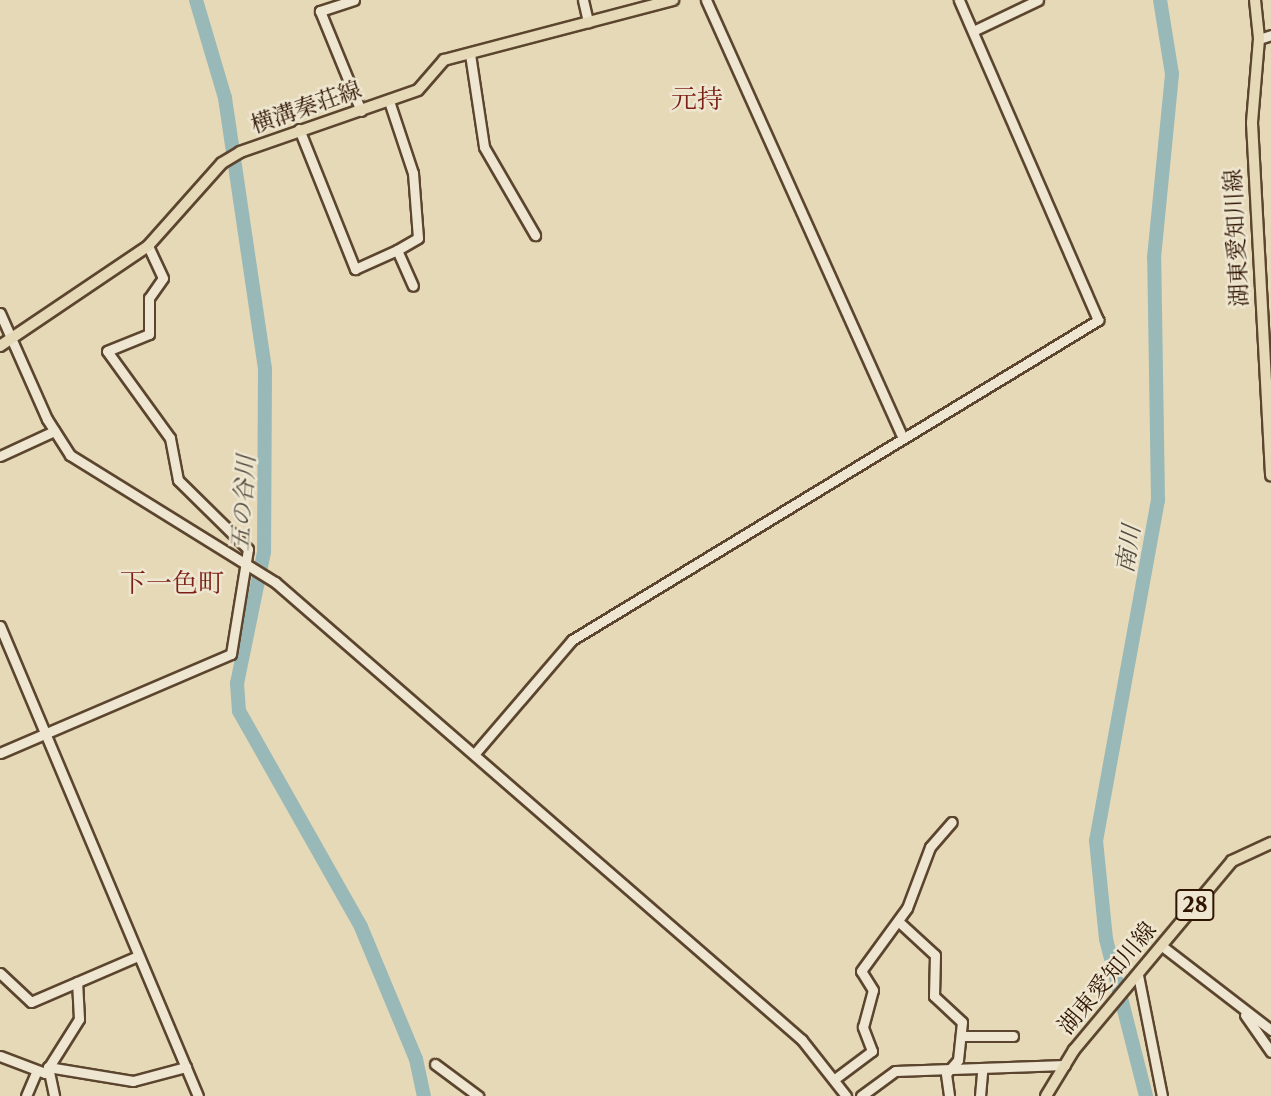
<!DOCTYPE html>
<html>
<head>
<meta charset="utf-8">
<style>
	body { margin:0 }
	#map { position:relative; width:1271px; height:1096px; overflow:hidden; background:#e5d9b7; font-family:"Libre Caslon Text","Noto Serif JP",serif }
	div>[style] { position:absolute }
	.river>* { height:14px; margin:-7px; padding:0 7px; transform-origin:7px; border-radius:7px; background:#99b8b8 }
	.roads { filter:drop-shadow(2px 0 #5c452e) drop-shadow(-2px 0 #5c452e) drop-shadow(0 2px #5c452e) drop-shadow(0 -2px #5c452e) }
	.minor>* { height:9px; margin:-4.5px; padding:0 4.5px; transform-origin:4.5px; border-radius:4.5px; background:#eee6d0 }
	.major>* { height:10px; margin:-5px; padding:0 5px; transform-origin:5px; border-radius:5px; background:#e5d9b7 }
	span { translate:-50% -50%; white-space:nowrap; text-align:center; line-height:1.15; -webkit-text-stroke:5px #eee6d0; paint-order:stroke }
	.shield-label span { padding:2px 5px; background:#eee6d0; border:2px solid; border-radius:5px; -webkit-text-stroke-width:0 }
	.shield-label { font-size:21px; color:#2f1400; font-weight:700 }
	.street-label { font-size:23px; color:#2f1400 }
	.water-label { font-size:24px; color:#544d40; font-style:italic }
	.quarter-label { font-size:26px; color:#7a1f14 }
</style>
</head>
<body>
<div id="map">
	<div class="river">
		<div style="left:196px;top:0;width:102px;rotate:73.5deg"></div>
		<div style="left:225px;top:98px;width:274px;rotate:81.6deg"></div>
		<div style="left:265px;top:369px;width:183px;rotate:90.3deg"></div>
		<div style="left:264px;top:552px;width:134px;rotate:101.6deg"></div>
		<div style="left:237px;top:683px;width:28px;rotate:86deg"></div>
		<div style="left:239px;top:711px;width:248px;rotate:60.5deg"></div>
		<div style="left:361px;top:927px;width:143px;rotate:67.4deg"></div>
		<div style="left:416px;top:1059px;width:38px;rotate:78deg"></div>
		<div style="left:1146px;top:1096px;width:162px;rotate:-104.3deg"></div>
		<div style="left:1106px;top:939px;width:99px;rotate:-95.8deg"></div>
		<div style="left:1096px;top:841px;width:347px;rotate:-79.7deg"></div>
		<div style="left:1158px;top:500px;width:242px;rotate:-90.9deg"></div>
		<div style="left:1154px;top:258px;width:185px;rotate:-84.4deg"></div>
		<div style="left:1172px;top:74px;width:75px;rotate:-99.2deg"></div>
	</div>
	<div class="roads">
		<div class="minor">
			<div style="left:354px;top:0;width:36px;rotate:162deg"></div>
			<div style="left:320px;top:11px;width:108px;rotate:67.7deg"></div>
			<div style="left:583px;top:0;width:23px;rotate:77deg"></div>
			<div style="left:706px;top:0;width:480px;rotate:65.8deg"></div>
			<div style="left:973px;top:31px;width:72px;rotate:-25.5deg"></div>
			<div style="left:1259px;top:39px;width:13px;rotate:-18deg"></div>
			<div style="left:470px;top:54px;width:94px;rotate:81.4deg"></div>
			<div style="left:484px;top:147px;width:102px;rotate:59.9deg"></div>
			<div style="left:389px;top:101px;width:76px;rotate:71.6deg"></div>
			<div style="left:413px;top:173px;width:65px;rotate:85.6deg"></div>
			<div style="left:418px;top:238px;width:24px;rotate:150deg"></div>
			<div style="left:299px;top:129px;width:151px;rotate:68.2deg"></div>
			<div style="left:355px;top:269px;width:46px;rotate:-24.3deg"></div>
			<div style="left:397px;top:250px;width:39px;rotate:66deg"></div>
			<div style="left:0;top:313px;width:116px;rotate:66.1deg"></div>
			<div style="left:47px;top:419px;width:43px;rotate:57.4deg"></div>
			<div style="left:70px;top:455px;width:241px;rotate:31.8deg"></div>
			<div style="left:275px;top:582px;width:698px;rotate:40.99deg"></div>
			<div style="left:802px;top:1040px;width:71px;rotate:51.8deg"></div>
			<div style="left:0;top:456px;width:60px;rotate:-24.8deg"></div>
			<div style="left:0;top:626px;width:510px;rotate:67.16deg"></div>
			<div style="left:476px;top:752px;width:148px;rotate:-49.4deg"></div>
			<div style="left:572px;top:640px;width:616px;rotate:-31.31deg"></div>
			<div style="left:1098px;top:320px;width:349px;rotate:-113.5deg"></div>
			<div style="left:0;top:753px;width:251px;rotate:-23.2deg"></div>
			<div style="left:231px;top:654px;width:106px;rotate:-80.8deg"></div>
			<div style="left:248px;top:549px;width:98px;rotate:-135.4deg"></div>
			<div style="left:178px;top:480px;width:43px;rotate:-100.8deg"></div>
			<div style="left:170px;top:438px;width:107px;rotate:-125.9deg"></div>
			<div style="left:107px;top:351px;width:45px;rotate:-22deg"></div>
			<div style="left:149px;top:334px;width:36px;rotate:-90deg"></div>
			<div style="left:149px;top:298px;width:24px;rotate:-55deg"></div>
			<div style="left:163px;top:278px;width:35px;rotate:-115deg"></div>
			<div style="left:898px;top:921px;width:50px;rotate:42.6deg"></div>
			<div style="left:935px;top:955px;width:41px;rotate:91.4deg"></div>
			<div style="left:934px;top:996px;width:38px;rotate:43deg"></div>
			<div style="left:962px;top:1022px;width:38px;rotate:96deg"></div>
			<div style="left:958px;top:1060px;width:18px;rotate:131deg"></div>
			<div style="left:946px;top:1074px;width:22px;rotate:82deg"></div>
			<div style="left:1162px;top:946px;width:138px;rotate:37.6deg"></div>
			<div style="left:0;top:973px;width:42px;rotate:43.1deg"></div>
			<div style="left:31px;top:1002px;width:116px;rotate:-23.3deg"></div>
			<div style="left:1138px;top:975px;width:123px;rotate:78.8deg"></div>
			<div style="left:1245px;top:1015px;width:45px;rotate:54.9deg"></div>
			<div style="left:963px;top:1036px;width:50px"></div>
			<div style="left:0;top:1056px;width:48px;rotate:20.7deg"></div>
			<div style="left:45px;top:1073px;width:64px;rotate:-57.8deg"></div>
			<div style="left:79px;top:1019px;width:37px;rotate:-93deg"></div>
			<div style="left:435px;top:1064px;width:54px;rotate:36.7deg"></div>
			<div style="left:48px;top:1067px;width:86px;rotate:9.4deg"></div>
			<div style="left:133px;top:1081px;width:55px;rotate:-14.8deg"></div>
			<div style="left:48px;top:1067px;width:30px;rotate:78deg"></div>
			<div style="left:836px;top:1078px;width:45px;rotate:-36.9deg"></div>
			<div style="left:872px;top:1051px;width:26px;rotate:-111deg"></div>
			<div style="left:863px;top:1027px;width:38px;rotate:-75deg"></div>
			<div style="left:873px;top:990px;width:22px;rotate:-122deg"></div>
			<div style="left:861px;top:971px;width:78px;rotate:-53.9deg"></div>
			<div style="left:907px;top:908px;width:65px;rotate:-69.3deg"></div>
			<div style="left:930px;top:847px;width:33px;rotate:-49deg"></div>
			<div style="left:26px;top:1096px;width:25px;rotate:-67deg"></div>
			<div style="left:861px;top:1096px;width:42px;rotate:-36.3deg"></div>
			<div style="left:895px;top:1071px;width:170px;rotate:-2deg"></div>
			<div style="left:980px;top:1096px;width:25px;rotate:-85deg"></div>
		</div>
		<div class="major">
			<div style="left:1255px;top:0;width:39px;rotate:84deg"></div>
			<div style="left:1259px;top:39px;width:84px;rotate:94.8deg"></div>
			<div style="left:1252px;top:123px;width:353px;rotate:86.9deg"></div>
			<div style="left:0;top:346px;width:179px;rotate:-34deg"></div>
			<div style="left:148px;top:246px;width:111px;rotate:-48.3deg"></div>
			<div style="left:222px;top:163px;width:21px;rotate:-31deg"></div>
			<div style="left:240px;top:152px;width:188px;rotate:-19.2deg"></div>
			<div style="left:418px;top:90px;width:40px;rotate:-49deg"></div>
			<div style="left:444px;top:60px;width:237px;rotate:-14.7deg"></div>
			<div style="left:1046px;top:1096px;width:54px;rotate:-58.7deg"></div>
			<div style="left:1074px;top:1050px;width:246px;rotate:-50.1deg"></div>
			<div style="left:1232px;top:861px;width:43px;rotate:-24.8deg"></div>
		</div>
	</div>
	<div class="shield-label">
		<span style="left:1195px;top:905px">28</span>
	</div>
	<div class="street-label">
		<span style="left:306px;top:107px;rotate:-19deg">横溝秦荘線</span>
		<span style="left:1236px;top:238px;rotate:-93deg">湖東愛知川線</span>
		<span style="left:1107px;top:978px;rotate:-50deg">湖東愛知川線</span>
	</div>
	<div class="water-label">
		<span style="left:243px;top:503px;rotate:-86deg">五の谷川</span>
		<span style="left:1128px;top:549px;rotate:-81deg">南川</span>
	</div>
	<div class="quarter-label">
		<span style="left:697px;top:100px">元持</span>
		<span style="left:172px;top:584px">下一色町</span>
	</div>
</div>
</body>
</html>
